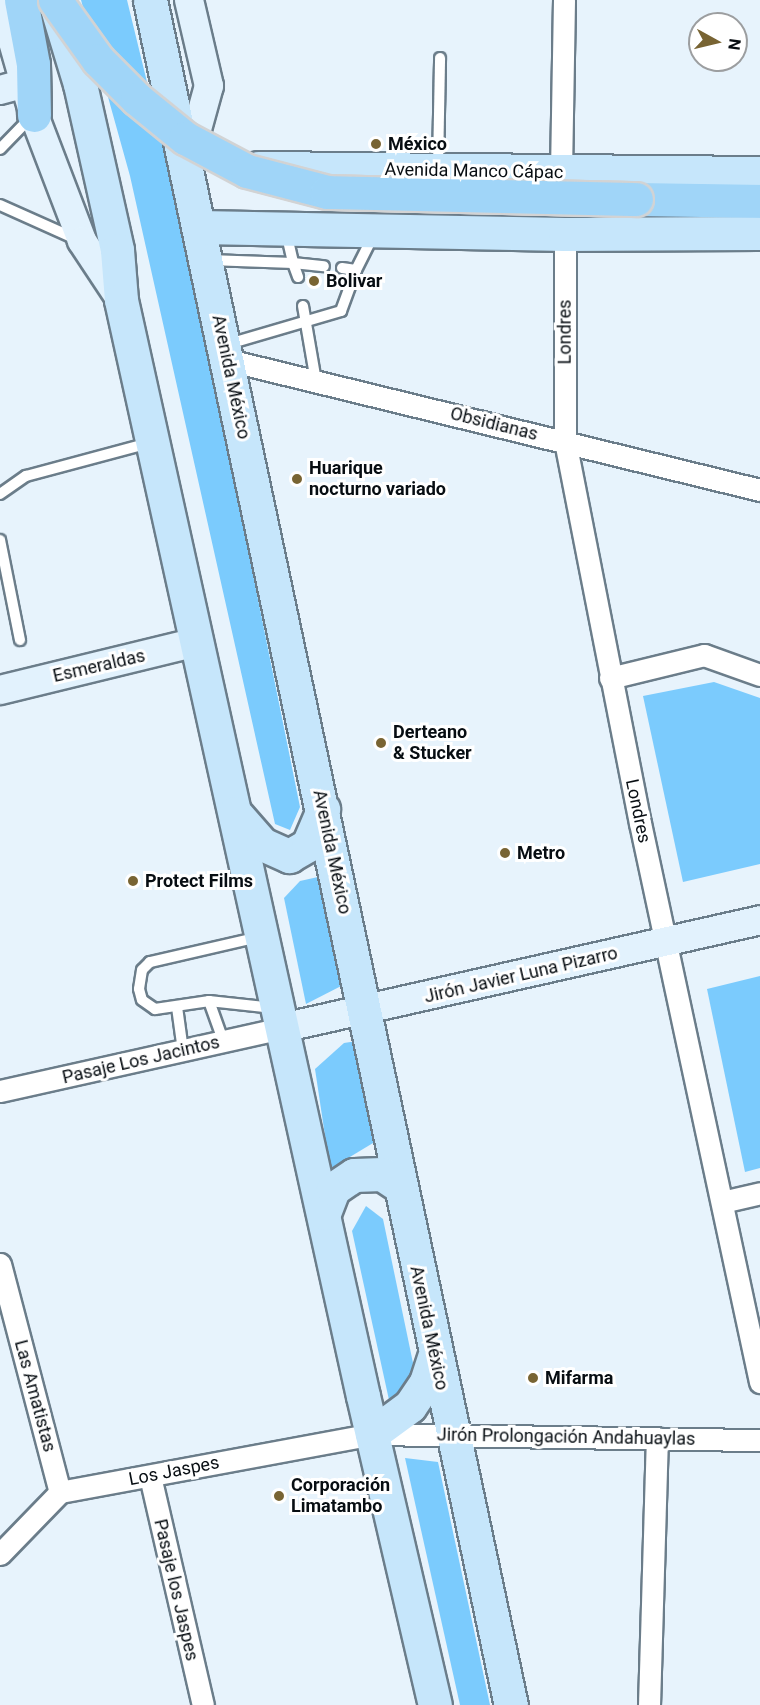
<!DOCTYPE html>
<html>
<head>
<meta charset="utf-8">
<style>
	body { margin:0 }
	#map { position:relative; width:760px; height:1705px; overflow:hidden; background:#e7f3fc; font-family:Roboto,sans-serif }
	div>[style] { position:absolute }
	.green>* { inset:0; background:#7bcbfd }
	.roads { filter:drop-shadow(2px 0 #6b7d8a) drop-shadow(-2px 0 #6b7d8a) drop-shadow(0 2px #6b7d8a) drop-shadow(0 -2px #6b7d8a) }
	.lane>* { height:10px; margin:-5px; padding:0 5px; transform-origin:5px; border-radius:5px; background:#fff }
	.street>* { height:21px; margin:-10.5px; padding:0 10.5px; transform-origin:10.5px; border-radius:10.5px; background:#fff }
	.secondary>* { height:28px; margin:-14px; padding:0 14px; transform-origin:14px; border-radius:14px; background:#e2f2fd }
	.primary>* { height:33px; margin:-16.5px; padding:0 16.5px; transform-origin:16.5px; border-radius:16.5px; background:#c6e6fb }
	.highway>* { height:33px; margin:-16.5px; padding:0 16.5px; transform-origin:16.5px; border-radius:16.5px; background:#a0d5f8 }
	.bridges { filter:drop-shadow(2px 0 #d2d3d4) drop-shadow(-2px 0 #d2d3d4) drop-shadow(0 2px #d2d3d4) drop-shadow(0 -2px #d2d3d4) }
	.highway-bridge>* { height:33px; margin:-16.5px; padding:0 16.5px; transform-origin:16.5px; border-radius:16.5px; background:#a0d5f8 }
	.dots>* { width:16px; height:16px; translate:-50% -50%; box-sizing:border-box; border:3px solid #fff; border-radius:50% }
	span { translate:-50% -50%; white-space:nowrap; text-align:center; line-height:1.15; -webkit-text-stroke:6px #fff; paint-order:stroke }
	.poi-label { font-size:18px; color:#070d12; font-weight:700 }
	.left { translate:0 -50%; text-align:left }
	.street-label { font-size:18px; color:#070d12 }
	.north { position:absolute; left:688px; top:12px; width:60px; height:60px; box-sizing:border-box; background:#fff; border:2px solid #9c9ea0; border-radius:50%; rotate:98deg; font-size:16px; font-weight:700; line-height:24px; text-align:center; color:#070d12 }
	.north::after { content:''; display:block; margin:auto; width:21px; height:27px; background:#786433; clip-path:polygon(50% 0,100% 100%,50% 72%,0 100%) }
</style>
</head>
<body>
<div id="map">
	<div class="green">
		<div style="clip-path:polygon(81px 0,127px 0,185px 238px,300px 807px,290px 830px,275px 824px,130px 176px)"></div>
		<div style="clip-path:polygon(714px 682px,760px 698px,760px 864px,683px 882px,643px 696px)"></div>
		<div style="clip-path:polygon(327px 875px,347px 983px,306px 1004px,284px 898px,300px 881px)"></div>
		<div style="clip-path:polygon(760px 976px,760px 1168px,745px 1172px,707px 989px)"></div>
		<div style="clip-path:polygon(357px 1041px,378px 1140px,330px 1169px,315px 1069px,344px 1043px)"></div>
		<div style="clip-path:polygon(366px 1206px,383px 1219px,413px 1363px,410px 1387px,391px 1409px,352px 1231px)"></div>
		<div style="clip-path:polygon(405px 1458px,438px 1462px,490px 1705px,460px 1705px)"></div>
	</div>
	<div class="roads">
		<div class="lane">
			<div style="left:0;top:149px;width:45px;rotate:-45.9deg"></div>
			<div style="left:438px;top:166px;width:108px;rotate:-88.9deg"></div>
			<div style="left:0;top:205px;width:83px;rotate:24.1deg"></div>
			<div style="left:286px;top:232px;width:32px;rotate:77deg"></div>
			<div style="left:293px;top:263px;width:31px;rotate:6deg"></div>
			<div style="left:209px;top:260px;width:84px;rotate:2deg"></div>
			<div style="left:293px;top:263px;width:15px;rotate:70deg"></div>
			<div style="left:342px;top:268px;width:14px;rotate:8deg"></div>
			<div style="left:356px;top:270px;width:40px;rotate:-63.4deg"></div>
			<div style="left:303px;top:306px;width:76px;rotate:80.2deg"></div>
			<div style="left:225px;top:345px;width:121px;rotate:-16.3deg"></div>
			<div style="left:341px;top:311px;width:44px;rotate:-69.9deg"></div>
			<div style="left:0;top:494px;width:32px;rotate:-35deg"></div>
			<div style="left:26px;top:476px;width:127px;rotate:-15deg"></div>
			<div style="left:0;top:540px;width:102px;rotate:78.7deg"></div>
			<div style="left:259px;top:937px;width:112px;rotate:167.1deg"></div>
			<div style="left:150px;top:962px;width:11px;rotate:135deg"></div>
			<div style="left:142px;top:970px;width:19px;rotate:99deg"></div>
			<div style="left:139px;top:989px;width:11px;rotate:75deg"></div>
			<div style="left:142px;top:1000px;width:16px;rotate:35deg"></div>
			<div style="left:155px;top:1009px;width:55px;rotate:-8.4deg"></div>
			<div style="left:209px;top:1001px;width:65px;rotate:6.1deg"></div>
			<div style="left:209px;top:1001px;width:41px;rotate:70.3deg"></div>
			<div style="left:177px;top:1007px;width:44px;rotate:82.2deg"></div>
		</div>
		<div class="street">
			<div style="left:561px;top:172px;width:172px;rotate:-89deg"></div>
			<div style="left:565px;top:234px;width:207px;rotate:90deg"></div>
			<div style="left:565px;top:441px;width:389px;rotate:78.9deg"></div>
			<div style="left:640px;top:823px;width:572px;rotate:77.88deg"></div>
			<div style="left:228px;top:360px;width:548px;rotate:13.73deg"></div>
			<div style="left:610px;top:678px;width:97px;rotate:-13.7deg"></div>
			<div style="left:704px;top:655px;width:59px;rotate:19.7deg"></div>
			<div style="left:0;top:1091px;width:289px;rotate:-12.6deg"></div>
			<div style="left:722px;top:1202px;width:39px;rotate:-13deg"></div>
			<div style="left:0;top:1264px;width:236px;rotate:75.3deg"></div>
			<div style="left:150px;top:1476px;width:235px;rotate:77deg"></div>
			<div style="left:0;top:1554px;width:86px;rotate:-45.9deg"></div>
			<div style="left:60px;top:1492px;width:317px;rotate:-10.5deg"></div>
			<div style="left:372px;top:1434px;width:388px;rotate:0.9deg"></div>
			<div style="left:649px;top:1705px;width:267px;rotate:-88.3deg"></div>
		</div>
		<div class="secondary">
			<div style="left:1px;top:0;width:120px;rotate:74deg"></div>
			<div style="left:34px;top:115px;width:135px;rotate:69.1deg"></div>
			<div style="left:82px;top:241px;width:71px;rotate:56.5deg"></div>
			<div style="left:0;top:90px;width:27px;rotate:-15deg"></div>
			<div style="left:188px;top:162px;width:79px;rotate:-74.6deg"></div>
			<div style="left:209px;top:86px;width:88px;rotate:-103.1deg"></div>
			<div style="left:0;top:690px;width:203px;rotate:-13.7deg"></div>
			<div style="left:282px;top:1028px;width:490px;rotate:-12.7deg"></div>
		</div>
		<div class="primary">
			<div style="left:150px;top:0;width:1743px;rotate:78.05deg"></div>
			<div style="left:56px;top:5px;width:83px;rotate:73.1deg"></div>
			<div style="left:80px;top:84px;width:170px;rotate:77.4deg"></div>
			<div style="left:117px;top:250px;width:50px;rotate:85.4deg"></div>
			<div style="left:121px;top:300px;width:1122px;rotate:77.55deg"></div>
			<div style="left:363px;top:1396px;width:317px;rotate:76.9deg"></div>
			<div style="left:258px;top:168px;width:502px;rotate:0.57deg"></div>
			<div style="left:200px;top:227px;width:365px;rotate:1.1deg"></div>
			<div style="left:565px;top:234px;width:195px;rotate:-0.3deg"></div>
			<div style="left:235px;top:813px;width:41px;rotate:48.9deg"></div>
			<div style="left:262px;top:844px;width:30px;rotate:24deg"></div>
			<div style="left:289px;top:856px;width:22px;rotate:-30deg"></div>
			<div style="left:308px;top:845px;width:39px;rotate:-67deg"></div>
			<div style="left:324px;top:1213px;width:26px;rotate:-69deg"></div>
			<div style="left:333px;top:1189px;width:25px;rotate:-34deg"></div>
			<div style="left:354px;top:1175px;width:28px;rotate:-2deg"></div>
			<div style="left:382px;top:1174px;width:22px;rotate:34deg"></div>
			<div style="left:372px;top:1434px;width:47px;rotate:-36.4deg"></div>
			<div style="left:410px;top:1406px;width:29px;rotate:-56deg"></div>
			<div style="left:426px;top:1382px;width:29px;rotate:-72deg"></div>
		</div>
		<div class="highway">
			<div style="left:21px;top:0;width:65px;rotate:79.4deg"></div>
			<div style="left:33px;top:64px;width:51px;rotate:88.9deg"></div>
			<div style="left:636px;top:199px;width:124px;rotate:0.9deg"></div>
		</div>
	</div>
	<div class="bridges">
		<div class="highway-bridge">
			<div style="left:55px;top:0;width:74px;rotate:54.4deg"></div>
			<div style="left:98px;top:60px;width:55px;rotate:45deg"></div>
			<div style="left:137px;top:99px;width:62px;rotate:39.1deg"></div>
			<div style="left:185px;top:138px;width:70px;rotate:28deg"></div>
			<div style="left:247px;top:171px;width:83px;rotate:14.7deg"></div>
			<div style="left:327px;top:192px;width:309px;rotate:1.3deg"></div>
		</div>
	</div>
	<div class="dots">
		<div style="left:376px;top:144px;background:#786433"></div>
		<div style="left:314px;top:281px;background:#786433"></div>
		<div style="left:297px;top:479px;background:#786433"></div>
		<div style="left:381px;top:743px;background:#786433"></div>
		<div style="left:505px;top:853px;background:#786433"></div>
		<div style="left:133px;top:881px;background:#786433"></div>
		<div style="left:533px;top:1378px;background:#786433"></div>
		<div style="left:279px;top:1496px;background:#786433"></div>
	</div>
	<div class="poi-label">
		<span class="left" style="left:388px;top:144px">México</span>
		<span class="left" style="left:326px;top:281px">Bolivar</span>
		<span class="left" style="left:309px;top:479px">Huarique<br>nocturno variado</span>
		<span class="left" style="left:393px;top:743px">Derteano<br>&amp; Stucker</span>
		<span class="left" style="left:517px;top:853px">Metro</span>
		<span class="left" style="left:145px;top:881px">Protect Films</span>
		<span class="left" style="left:545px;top:1378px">Mifarma</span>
		<span class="left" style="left:291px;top:1496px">Corporación<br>Limatambo</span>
	</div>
	<div class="street-label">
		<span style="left:474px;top:171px;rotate:1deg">Avenida Manco Cápac</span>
		<span style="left:565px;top:332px;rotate:-90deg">Londres</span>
		<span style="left:231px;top:377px;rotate:78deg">Avenida México</span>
		<span style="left:494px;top:424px;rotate:14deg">Obsidianas</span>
		<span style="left:99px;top:666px;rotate:-13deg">Esmeraldas</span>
		<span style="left:638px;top:811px;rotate:78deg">Londres</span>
		<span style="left:332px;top:852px;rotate:78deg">Avenida México</span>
		<span style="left:521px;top:975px;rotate:-13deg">Jirón Javier Luna Pizarro</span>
		<span style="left:141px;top:1060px;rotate:-13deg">Pasaje Los Jacintos</span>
		<span style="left:429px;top:1328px;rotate:78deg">Avenida México</span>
		<span style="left:35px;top:1396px;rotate:75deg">Las Amatistas</span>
		<span style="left:566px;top:1437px;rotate:1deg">Jirón Prolongación Andahuaylas</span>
		<span style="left:174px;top:1471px;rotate:-11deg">Los Jaspes</span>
		<span style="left:176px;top:1590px;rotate:77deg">Pasaje los Jaspes</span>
	</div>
	<div class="north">N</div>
</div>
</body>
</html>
